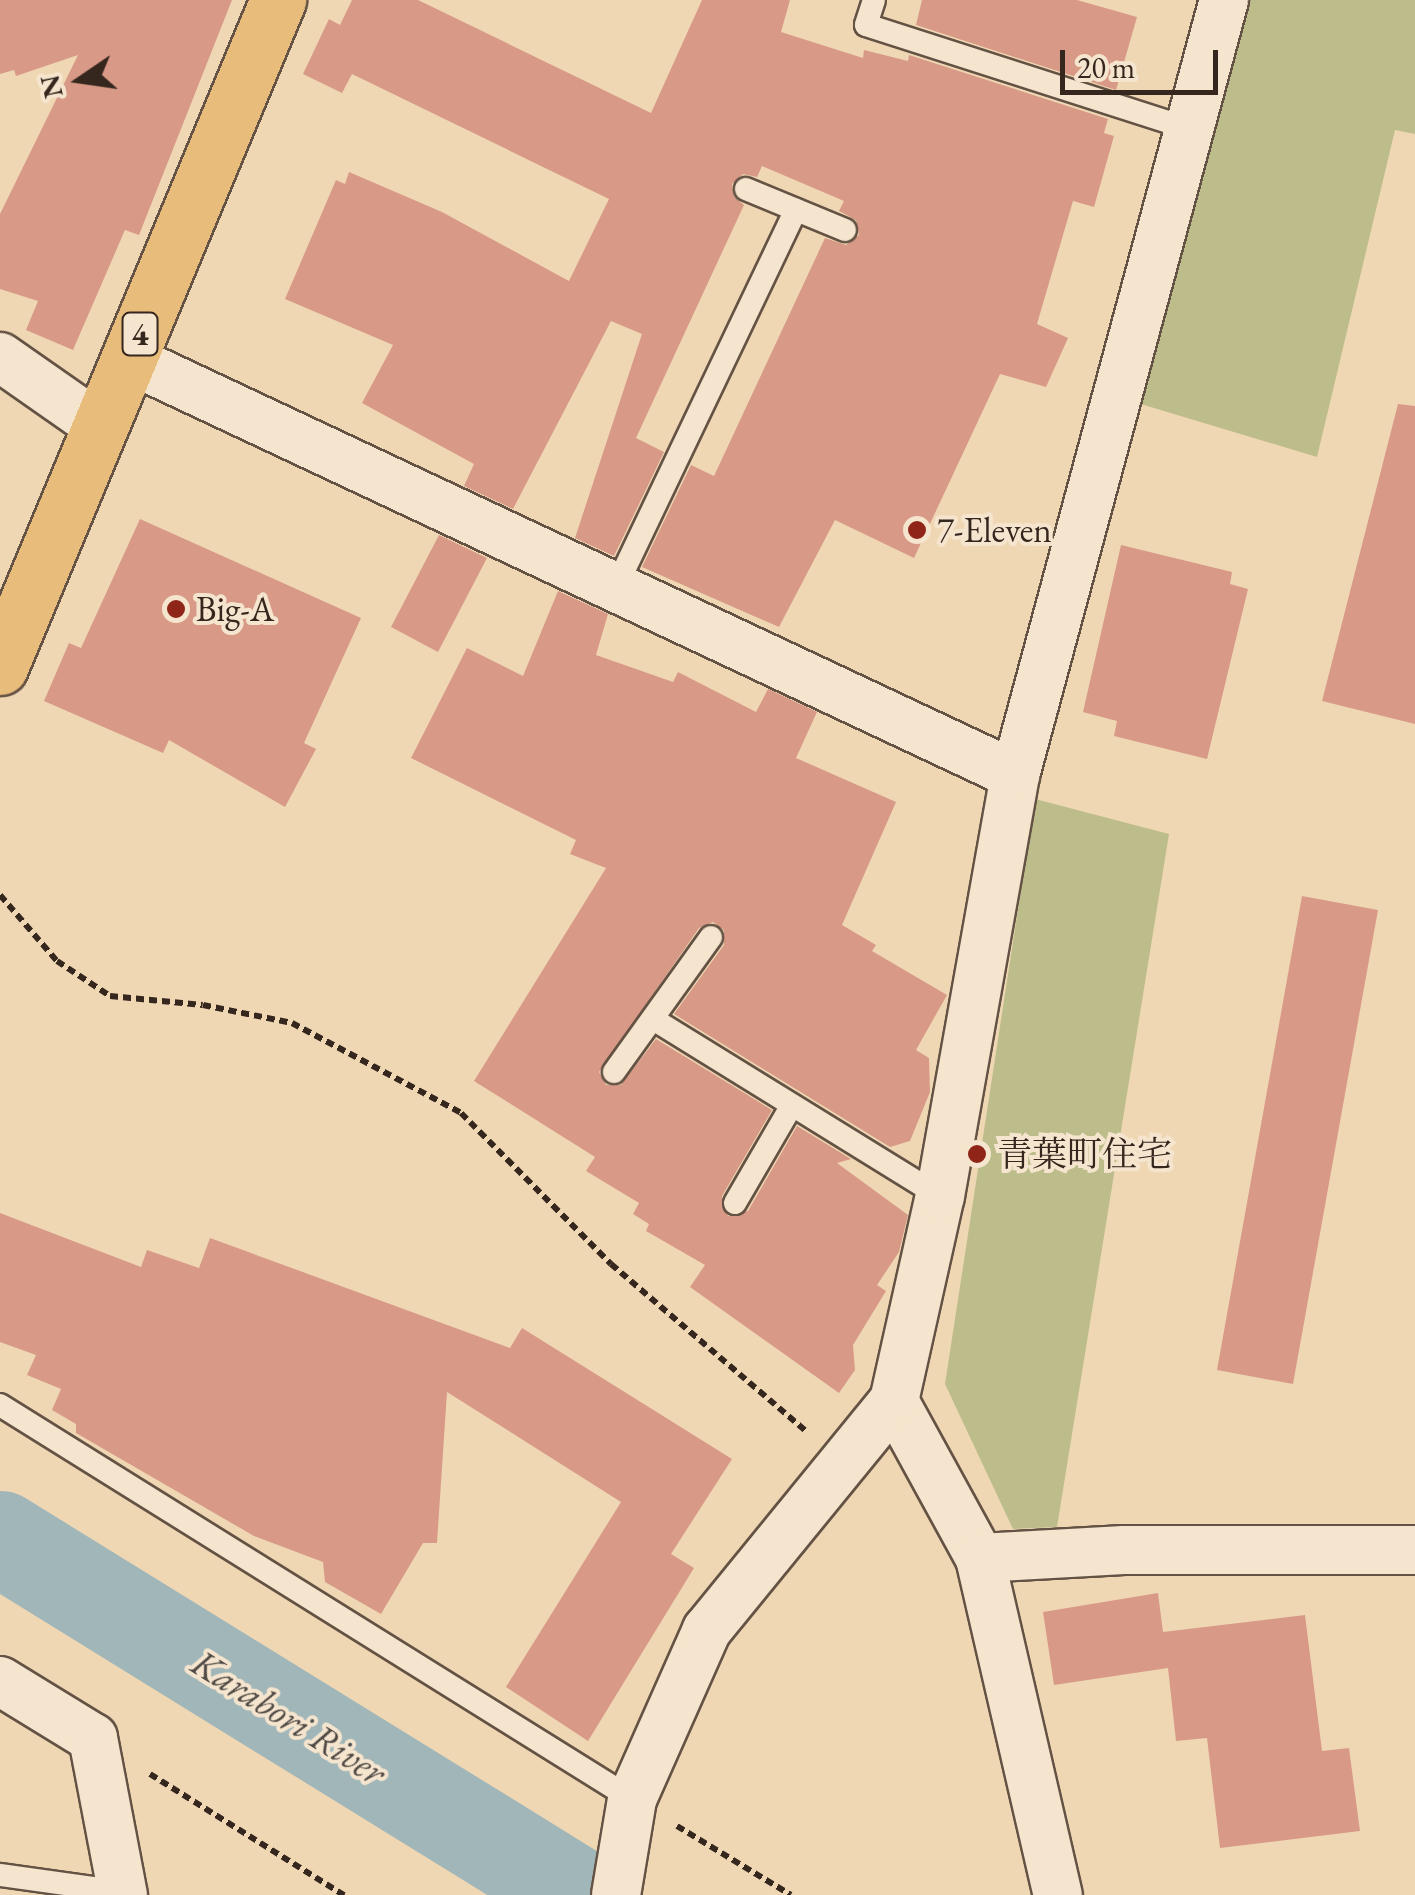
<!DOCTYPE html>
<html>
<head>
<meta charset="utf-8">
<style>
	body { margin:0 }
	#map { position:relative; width:1415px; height:1895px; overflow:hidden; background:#efd7b4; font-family:"EB Garamond","Noto Serif JP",serif }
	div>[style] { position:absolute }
	.green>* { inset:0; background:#bcbd8b }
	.river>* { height:95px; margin:-47.5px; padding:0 47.5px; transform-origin:47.5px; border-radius:47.5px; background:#a0b6b9 }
	.building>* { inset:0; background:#d89a86 }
	.path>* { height:6px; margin-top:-3px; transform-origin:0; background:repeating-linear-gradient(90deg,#35261e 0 8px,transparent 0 13px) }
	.roads { filter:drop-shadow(2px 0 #645244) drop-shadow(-2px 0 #645244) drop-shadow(0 2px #645244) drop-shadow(0 -2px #645244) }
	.service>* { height:22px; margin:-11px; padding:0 11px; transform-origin:11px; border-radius:11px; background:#f5e5ce }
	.minor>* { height:48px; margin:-24px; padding:0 24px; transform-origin:24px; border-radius:24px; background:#f5e5ce }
	.primary>* { height:55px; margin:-27.5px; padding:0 27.5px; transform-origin:27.5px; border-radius:27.5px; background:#e8bc7a }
	.dots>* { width:28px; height:28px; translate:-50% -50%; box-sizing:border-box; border:5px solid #f5e5ce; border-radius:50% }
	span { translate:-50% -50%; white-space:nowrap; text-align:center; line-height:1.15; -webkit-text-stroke:8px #f5e5ce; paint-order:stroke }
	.shield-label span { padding:2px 8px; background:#f5e5ce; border:2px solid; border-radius:8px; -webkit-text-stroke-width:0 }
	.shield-label { font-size:32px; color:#35261e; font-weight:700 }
	.poi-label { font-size:35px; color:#35261e }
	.left { translate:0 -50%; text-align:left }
	.water-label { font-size:38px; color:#504a45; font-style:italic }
	.north { position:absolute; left:30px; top:30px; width:100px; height:100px; -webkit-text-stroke:8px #f5e5ce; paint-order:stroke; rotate:257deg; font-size:28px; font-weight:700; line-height:40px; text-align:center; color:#35261e }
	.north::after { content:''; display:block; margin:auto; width:35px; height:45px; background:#35261e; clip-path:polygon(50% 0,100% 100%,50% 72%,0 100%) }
	.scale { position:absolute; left:1060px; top:50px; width:158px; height:45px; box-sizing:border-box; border:5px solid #35261e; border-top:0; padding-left:12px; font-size:30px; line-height:35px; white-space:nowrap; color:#35261e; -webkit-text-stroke:8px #f5e5ce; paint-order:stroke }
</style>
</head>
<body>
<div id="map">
	<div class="green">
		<div style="clip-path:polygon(1245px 0,1415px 0,1415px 134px,1395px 130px,1317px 457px,1134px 402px)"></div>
		<div style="clip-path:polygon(1035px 799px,1169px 834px,1057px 1527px,1013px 1529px,945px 1384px)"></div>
	</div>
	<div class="river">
		<div style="left:0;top:1538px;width:679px;rotate:31.7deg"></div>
	</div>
	<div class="building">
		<div style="clip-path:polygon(0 0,232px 0,139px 235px,125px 230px,73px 350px,26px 330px,38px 301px,0 289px,0 214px,78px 55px,16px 76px,14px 70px,0 74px)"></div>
		<div style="clip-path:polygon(352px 0,418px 0,651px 113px,702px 0,790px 0,781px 32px,863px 58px,864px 50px,908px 61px,909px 55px,1108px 119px,1104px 133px,1114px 136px,1094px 207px,1073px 201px,1037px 324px,1068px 338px,1046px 387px,1000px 374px,914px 558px,835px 520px,779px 627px,642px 567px,691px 465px,714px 476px,825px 238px,846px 245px,859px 235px,856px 220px,839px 211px,844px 201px,762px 166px,757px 177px,743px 174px,732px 184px,734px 197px,744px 205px,636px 438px,664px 452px,614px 556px,575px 538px,642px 334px,611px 321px,513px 509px,464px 486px,474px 464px,362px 403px,393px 345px,285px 299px,336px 180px,345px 184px,349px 172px,442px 212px,569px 281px,609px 199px,352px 74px,342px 93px,303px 74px,329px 19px,340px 25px)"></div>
		<div style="clip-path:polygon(922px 0,1077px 0,1137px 17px,1116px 90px,916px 25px)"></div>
		<div style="clip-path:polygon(1398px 404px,1415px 406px,1415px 724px,1322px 701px)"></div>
		<div style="clip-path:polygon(140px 519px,361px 618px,304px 743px,316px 749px,285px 807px,169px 740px,163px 753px,44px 701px,69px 643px,81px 648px)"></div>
		<div style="clip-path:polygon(439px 535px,487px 558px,438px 652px,391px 627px)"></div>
		<div style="clip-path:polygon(1121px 545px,1232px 572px,1230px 584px,1248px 589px,1207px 759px,1114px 736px,1117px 721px,1083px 712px)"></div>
		<div style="clip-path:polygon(558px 591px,608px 614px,596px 655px,673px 682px,678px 672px,756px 712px,768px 689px,817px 712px,796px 758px,896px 802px,842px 925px,876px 945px,872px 951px,947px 995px,916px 1050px,929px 1058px,930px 1092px,910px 1141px,890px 1147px,674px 1014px,724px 945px,724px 930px,713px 922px,699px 928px,599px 1072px,606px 1085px,621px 1085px,656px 1039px,772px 1110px,722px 1196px,728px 1216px,748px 1211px,797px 1126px,851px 1159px,837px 1163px,908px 1215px,899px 1252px,877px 1285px,886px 1291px,853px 1345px,855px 1370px,839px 1393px,690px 1287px,705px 1265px,646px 1231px,649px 1224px,633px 1214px,639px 1203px,586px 1171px,595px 1157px,474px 1081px,606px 868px,570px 854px,576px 840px,411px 758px,467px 648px,523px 676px)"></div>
		<div style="clip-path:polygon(1302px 896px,1378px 910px,1293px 1384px,1217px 1370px)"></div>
		<div style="clip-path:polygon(0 1213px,141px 1267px,147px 1250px,199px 1268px,210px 1238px,510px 1348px,522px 1328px,732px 1459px,671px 1554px,694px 1568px,588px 1741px,506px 1687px,621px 1502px,447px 1392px,437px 1543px,423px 1543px,381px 1614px,325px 1582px,323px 1562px,254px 1536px,76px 1433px,76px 1424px,52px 1410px,61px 1389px,27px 1375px,36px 1355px,0 1342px)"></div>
		<div style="clip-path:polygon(1158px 1593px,1163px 1632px,1305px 1615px,1322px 1751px,1349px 1748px,1360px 1831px,1220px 1848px,1207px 1738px,1176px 1741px,1168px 1668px,1054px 1685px,1043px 1612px)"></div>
	</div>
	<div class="path">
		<div style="left:0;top:895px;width:87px;rotate:49.2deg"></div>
		<div style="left:57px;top:961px;width:64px;rotate:33.4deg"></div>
		<div style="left:110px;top:996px;width:93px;rotate:5.5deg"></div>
		<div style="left:203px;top:1005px;width:91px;rotate:11.4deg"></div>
		<div style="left:292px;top:1023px;width:191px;rotate:28deg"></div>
		<div style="left:461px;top:1113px;width:213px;rotate:45.2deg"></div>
		<div style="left:611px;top:1264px;width:257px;rotate:40.6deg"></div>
		<div style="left:150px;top:1774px;width:229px;rotate:32deg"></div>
		<div style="left:677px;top:1826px;width:133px;rotate:31.2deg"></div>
	</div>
	<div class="roads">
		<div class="service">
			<div style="left:874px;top:0;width:26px;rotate:108deg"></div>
			<div style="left:866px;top:25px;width:339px;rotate:17.8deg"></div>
			<div style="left:746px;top:189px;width:107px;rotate:22.5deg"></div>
			<div style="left:615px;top:589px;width:420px;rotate:-64.5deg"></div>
			<div style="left:653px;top:1019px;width:337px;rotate:31.7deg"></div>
			<div style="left:614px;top:1072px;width:166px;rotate:-54.3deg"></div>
			<div style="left:735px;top:1203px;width:113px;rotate:-59.8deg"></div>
			<div style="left:0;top:1405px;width:745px;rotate:31.94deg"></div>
			<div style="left:0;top:1875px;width:124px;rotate:7.9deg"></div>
		</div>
		<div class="minor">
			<div style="left:0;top:357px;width:121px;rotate:34.9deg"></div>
			<div style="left:129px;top:359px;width:979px;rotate:25.15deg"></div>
			<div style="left:894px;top:1401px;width:179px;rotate:61.3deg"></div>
			<div style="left:980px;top:1558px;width:346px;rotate:77deg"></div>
			<div style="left:980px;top:1558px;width:144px;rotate:-3.2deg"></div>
			<div style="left:1124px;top:1550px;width:291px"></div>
			<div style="left:0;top:1681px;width:109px;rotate:31.5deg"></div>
			<div style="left:93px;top:1738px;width:160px;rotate:79.2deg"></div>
			<div style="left:616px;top:1895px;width:97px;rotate:-80.5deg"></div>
			<div style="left:632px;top:1799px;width:185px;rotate:-66.1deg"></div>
			<div style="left:707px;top:1630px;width:296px;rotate:-50.8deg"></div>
			<div style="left:894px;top:1401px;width:210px;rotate:-77.4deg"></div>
			<div style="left:940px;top:1196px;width:428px;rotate:-79.9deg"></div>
			<div style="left:1015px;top:775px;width:803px;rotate:-74.91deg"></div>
		</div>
		<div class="primary">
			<div style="left:0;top:667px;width:723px;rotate:-67.37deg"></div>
		</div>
	</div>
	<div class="dots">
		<div style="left:917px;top:530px;background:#8f2418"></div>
		<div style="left:176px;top:609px;background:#8f2418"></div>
		<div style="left:977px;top:1154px;background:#8f2418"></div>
	</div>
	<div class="shield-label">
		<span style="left:140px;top:334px">4</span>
	</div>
	<div class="poi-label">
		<span class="left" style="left:937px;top:530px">7-Eleven</span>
		<span class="left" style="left:196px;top:609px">Big-A</span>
		<span class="left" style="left:997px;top:1154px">青葉町住宅</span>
	</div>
	<div class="water-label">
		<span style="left:289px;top:1717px;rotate:32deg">Karabori River</span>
	</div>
	<div class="north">N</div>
	<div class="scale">20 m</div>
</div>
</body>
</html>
